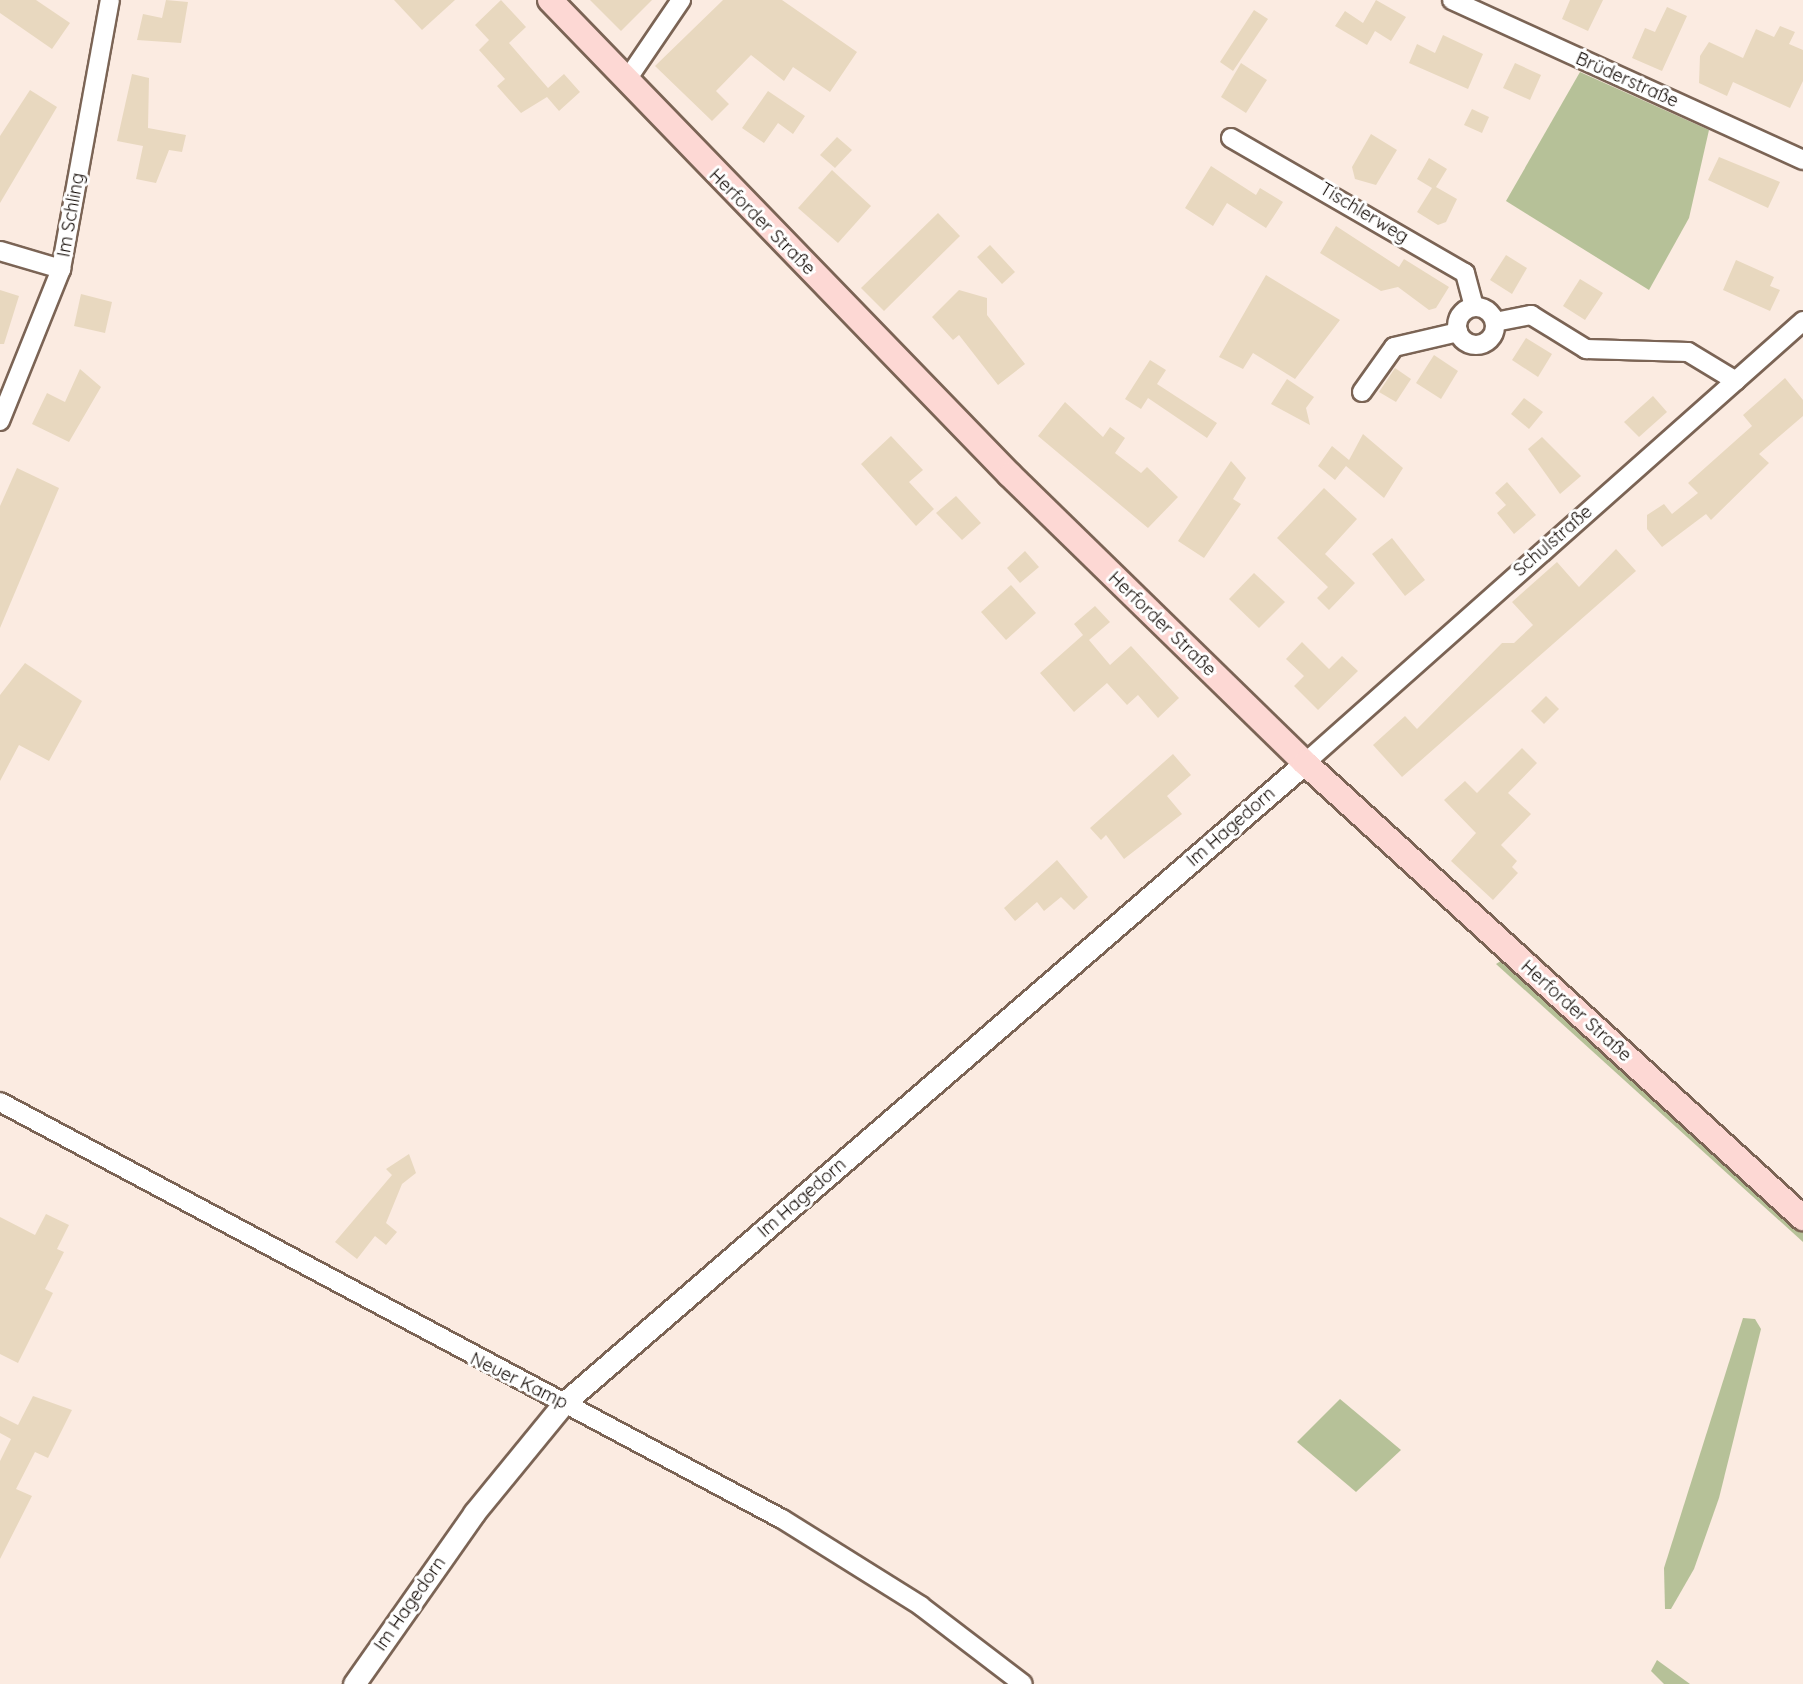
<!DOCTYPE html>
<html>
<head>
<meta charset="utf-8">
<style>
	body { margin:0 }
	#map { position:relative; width:1803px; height:1684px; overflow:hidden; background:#fbebe1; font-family:Quicksand,sans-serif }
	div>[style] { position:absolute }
	.green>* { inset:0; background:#b6c198 }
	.building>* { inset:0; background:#e8d8bf }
	.roads { filter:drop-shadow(2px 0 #7b6455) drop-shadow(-2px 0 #7b6455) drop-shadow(0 2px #7b6455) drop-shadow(0 -2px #7b6455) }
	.minor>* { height:18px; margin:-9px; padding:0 9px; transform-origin:9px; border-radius:9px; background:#fff }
	.minor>.ring { margin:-9px; padding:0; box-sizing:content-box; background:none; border:18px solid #fff; border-radius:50% }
	.tertiary>* { height:21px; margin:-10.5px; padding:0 10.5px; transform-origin:10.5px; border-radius:10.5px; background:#fff }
	.secondary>* { height:24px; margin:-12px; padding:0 12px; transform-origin:12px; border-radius:12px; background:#fdd8d4 }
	span { translate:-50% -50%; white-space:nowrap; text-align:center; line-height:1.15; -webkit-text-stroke:6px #fff; paint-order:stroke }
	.street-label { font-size:18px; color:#120a05 }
</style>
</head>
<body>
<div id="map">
	<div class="green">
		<div style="clip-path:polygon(1580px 72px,1709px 130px,1689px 218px,1649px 290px,1506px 201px)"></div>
		<div style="clip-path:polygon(1526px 945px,1803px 1199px,1803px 1242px,1496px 964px)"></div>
		<div style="clip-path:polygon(1743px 1318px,1755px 1319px,1761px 1329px,1719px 1498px,1694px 1569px,1671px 1609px,1665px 1609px,1664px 1568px)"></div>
		<div style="clip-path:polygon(1340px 1399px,1401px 1450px,1356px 1492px,1297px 1442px)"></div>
		<div style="clip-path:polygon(1657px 1660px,1690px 1684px,1664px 1684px,1651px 1671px)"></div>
	</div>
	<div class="building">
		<div style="clip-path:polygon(0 0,36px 0,70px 23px,52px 49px,0 13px)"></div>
		<div style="clip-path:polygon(166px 0,188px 2px,181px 43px,137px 40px,143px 14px,162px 18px)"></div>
		<div style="clip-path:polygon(394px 0,455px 0,422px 30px)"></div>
		<div style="clip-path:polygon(501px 0,526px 27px,509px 43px,548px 88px,564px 74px,580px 92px,559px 111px,547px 97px,521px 113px,497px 86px,505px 79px,479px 50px,489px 40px,475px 25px)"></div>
		<div style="clip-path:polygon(590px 0,652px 0,621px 31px)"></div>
		<div style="clip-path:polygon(723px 0,782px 0,857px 52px,830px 92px,793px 67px,784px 81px,751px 55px,716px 91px,729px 104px,712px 121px,655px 66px)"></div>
		<div style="clip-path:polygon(1376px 0,1406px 17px,1391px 41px,1375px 31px,1367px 45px,1335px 26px,1345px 11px,1363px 23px)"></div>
		<div style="clip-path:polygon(1570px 0,1603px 0,1588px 31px,1562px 19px)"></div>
		<div style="clip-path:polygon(1667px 7px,1687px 16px,1662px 71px,1632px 58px,1645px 28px,1655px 32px)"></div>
		<div style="clip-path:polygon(1254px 10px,1268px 19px,1233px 71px,1220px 62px)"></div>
		<div style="clip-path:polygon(1780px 26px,1795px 32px,1789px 44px,1803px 50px,1803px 81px,1790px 108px,1733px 82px,1727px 96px,1699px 83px,1700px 56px,1709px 42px,1743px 58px,1756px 29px,1774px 37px)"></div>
		<div style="clip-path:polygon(1443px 35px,1483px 54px,1468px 89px,1409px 63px,1417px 44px,1435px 53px)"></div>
		<div style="clip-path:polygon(1241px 63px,1267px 80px,1246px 113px,1221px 97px)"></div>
		<div style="clip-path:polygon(1515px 63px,1541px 75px,1530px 100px,1503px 88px)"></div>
		<div style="clip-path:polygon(132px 74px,149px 78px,148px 128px,186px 135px,182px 152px,169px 150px,156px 183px,136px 179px,143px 146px,117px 141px)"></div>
		<div style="clip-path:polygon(30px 90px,57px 107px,0 203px,0 136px)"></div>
		<div style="clip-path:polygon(768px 91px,805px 116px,793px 134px,778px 123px,764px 143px,742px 128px)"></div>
		<div style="clip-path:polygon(1472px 109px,1489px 117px,1482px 133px,1464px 125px)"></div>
		<div style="clip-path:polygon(1371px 134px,1397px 150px,1376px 185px,1355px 179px,1352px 167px)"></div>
		<div style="clip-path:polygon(837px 137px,852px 150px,835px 168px,820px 155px)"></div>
		<div style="clip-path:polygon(1719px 157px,1780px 182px,1768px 208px,1708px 180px)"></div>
		<div style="clip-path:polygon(1429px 158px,1447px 169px,1436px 187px,1457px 199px,1446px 222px,1438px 225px,1417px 212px,1432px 188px,1417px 179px)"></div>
		<div style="clip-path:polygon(1211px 166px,1256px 195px,1260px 188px,1283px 202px,1266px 228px,1227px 203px,1213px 226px,1185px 208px)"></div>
		<div style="clip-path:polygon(832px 170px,871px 206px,838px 243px,798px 208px)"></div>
		<div style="clip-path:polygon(938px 213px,960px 236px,884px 311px,861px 288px)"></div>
		<div style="clip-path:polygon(1336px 226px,1399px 267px,1404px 259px,1449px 287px,1436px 308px,1429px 310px,1398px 287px,1381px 291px,1320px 253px)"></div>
		<div style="clip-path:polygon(990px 245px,1015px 272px,1002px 284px,977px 257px)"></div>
		<div style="clip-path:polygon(1506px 255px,1527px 268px,1512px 294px,1490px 280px)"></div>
		<div style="clip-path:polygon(1736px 260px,1774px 277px,1770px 286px,1780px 290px,1770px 311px,1723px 290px)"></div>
		<div style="clip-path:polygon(1266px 275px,1340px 320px,1295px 379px,1253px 353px,1243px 369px,1219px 357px)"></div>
		<div style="clip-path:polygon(1580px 279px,1603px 293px,1585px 320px,1563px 306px)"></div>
		<div style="clip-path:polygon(0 290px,19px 296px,4px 344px,0 344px)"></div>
		<div style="clip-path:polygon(959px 290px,987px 298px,987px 315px,1025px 364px,998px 385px,959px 335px,953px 340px,932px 317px)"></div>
		<div style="clip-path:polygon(81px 294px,112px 302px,105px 333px,74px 326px)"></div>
		<div style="clip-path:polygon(1526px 338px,1552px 354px,1538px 377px,1512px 360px)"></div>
		<div style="clip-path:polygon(1434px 355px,1458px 371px,1441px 399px,1416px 383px)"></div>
		<div style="clip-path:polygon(1150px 360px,1166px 370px,1157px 384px,1217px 423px,1207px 438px,1148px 398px,1141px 409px,1125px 399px)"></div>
		<div style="clip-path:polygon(1395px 368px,1411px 379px,1396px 402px,1379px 392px)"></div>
		<div style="clip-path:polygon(80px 369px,101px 387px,69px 442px,32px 424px,47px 393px,65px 402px)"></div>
		<div style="clip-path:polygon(1785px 378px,1803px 400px,1803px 416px,1759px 454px,1769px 463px,1711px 520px,1706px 514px,1662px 547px,1647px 529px,1647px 515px,1664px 504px,1672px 514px,1698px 493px,1688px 483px,1752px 426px,1743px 415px)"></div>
		<div style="clip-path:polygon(1287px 379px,1314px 397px,1306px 408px,1310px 425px,1271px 404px)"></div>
		<div style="clip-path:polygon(1653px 396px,1667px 412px,1639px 437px,1624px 422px)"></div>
		<div style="clip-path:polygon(1524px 398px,1543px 412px,1529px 429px,1511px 414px)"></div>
		<div style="clip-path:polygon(1065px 402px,1103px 437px,1110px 427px,1125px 438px,1115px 453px,1141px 473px,1147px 467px,1178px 497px,1148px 528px,1038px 436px)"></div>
		<div style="clip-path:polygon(1363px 434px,1403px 468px,1384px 498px,1346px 466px,1335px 480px,1318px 466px,1332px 446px,1349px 460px)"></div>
		<div style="clip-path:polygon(891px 436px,923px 470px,909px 482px,934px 509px,916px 526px,861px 464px)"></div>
		<div style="clip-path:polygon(1542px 437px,1581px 476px,1560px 494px,1528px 449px)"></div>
		<div style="clip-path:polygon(1231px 461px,1246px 478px,1233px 499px,1241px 504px,1204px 558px,1178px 541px)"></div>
		<div style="clip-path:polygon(17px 468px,59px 488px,0 628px,0 506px)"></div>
		<div style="clip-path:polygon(1507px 482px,1536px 515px,1514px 534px,1497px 513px,1506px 505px,1495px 493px)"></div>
		<div style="clip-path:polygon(1324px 488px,1357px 519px,1325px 554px,1355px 583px,1329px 610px,1317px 598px,1328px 587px,1277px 538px)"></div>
		<div style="clip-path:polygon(956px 496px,981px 523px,962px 540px,936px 513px)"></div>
		<div style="clip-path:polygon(1392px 538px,1425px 580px,1405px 596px,1372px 554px)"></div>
		<div style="clip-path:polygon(1616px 549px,1636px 571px,1402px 777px,1373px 745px,1405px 716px,1417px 729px,1502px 643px,1514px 643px,1533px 625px,1512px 602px,1557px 562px,1579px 587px)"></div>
		<div style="clip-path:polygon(1025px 551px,1039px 567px,1020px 583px,1007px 568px)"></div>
		<div style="clip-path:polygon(1254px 573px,1285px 602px,1259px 628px,1229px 599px)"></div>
		<div style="clip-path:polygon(1011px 585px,1036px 613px,1006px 640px,981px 612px)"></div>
		<div style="clip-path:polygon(1095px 606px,1110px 622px,1089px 640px,1110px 665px,1131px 646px,1179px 698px,1158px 718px,1138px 695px,1127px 705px,1107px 683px,1074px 712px,1040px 673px,1083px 635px,1074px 624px)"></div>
		<div style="clip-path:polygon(1302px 642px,1329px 669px,1342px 656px,1358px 671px,1318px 710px,1294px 686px,1304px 676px,1286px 659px)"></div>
		<div style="clip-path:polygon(25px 663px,82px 701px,49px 761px,19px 745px,0 781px,0 695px)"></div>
		<div style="clip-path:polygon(1546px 696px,1559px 709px,1544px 724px,1531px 711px)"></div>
		<div style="clip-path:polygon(1522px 748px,1537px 763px,1508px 793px,1531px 814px,1501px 845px,1517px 861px,1512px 867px,1518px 873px,1493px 900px,1451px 861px,1476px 833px,1444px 800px,1465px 781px,1477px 793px)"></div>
		<div style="clip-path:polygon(1173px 754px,1191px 775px,1167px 796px,1182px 814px,1124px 859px,1106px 835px,1101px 840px,1090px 828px)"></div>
		<div style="clip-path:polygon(1057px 860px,1088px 897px,1074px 910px,1061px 897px,1044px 911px,1037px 902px,1015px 921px,1004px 908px)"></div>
		<div style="clip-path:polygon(409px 1154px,416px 1173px,402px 1184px,386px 1223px,397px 1232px,386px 1245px,375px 1236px,357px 1259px,335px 1242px,392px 1175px,386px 1169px)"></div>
		<div style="clip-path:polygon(46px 1214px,69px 1225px,57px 1249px,64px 1252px,45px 1289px,53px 1293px,18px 1363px,0 1354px,0 1217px,35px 1235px)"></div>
		<div style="clip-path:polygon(33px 1396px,72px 1410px,48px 1458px,35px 1452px,16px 1489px,32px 1496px,0 1559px,0 1461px,11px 1439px,0 1433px,0 1416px,18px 1425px)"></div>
	</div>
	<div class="roads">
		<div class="minor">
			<div style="left:1452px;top:0;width:386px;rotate:24.5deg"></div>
			<div style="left:626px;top:81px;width:98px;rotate:-55.8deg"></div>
			<div style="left:1231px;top:138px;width:270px;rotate:30deg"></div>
			<div style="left:1465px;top:273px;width:35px;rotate:75deg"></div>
			<div style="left:0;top:251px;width:64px;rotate:16.4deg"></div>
			<div class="ring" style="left:1457px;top:307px;width:20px;height:20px"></div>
			<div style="left:1495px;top:322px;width:37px;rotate:-11deg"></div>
			<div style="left:1531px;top:315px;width:65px;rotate:31.7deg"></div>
			<div style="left:1586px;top:349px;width:102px;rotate:1.7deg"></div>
			<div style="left:1688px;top:352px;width:56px;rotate:31.1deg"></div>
			<div style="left:1362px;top:392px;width:55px;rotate:-54.6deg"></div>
			<div style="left:1394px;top:347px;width:66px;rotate:-13.2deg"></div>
			<div style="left:0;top:421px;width:164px;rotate:-68.1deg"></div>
			<div style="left:61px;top:269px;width:273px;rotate:-79.7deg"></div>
			<div style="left:1305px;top:763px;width:666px;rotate:-41.59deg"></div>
			<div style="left:0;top:1102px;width:886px;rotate:28.07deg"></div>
			<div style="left:782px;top:1519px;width:164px;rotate:32deg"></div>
			<div style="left:921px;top:1606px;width:128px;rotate:37.4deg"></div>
		</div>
		<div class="tertiary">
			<div style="left:354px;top:1684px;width:209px;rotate:-54.9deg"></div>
			<div style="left:474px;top:1513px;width:142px;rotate:-50.7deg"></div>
			<div style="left:564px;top:1403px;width:979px;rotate:-40.82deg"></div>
		</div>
		<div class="secondary">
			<div style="left:550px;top:0;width:661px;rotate:45.92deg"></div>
			<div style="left:1010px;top:475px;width:412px;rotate:44.3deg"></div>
			<div style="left:1305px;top:763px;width:675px;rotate:42.42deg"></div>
		</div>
	</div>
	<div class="street-label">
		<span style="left:1627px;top:80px;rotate:24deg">Brüderstraße</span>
		<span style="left:1364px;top:213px;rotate:31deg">Tischlerweg</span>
		<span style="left:71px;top:215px;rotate:-80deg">Im Schling</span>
		<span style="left:762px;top:222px;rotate:45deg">Herforder Straße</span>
		<span style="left:1553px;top:541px;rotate:-41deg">Schulstraße</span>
		<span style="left:1162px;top:624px;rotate:44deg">Herforder Straße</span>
		<span style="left:1231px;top:827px;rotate:-41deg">Im Hagedorn</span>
		<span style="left:1576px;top:1011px;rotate:42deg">Herforder Straße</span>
		<span style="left:802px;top:1198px;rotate:-41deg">Im Hagedorn</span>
		<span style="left:519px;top:1381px;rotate:26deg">Neuer Kamp</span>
		<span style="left:410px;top:1604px;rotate:-55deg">Im Hagedorn</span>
	</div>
</div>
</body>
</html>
